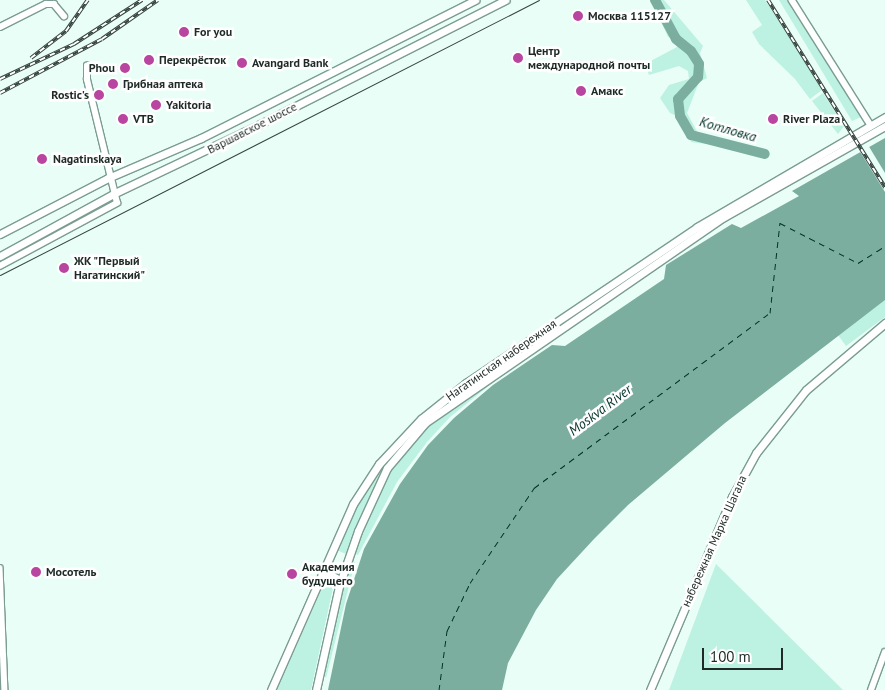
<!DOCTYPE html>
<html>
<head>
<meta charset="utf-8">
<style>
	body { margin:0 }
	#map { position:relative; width:885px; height:690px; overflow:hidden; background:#e9fef7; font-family:"PT Sans",sans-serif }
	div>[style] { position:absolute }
	.green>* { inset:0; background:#bdf1e1 }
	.water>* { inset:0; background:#7bae9f }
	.pier>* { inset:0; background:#e9fef7 }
	.river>* { height:10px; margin:-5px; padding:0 5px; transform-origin:5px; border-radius:5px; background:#7bae9f }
	.ferry>* { height:1px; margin-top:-0.5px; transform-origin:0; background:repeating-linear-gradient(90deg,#013228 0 6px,transparent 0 11px) }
	.roads { filter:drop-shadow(1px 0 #7b9c92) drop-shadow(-1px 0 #7b9c92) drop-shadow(0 1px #7b9c92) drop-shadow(0 -1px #7b9c92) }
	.minor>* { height:5.5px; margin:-2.75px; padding:0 2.75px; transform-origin:2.75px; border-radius:2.75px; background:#fff }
	.major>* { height:7px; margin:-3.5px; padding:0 3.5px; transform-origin:3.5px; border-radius:3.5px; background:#fff }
	.tram>* { height:1px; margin:-0.5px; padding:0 0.5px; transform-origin:0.5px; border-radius:0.5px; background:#374541 }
	.rail>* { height:4px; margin-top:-2px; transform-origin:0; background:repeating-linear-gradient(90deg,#fff 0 5.5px,#374541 0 11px); box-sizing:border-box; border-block:1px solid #374541 }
	.dots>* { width:14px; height:14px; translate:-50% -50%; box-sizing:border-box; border:2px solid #fff; border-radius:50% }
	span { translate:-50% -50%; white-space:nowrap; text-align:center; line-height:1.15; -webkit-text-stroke:5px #fff; paint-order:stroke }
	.poi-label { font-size:12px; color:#1d2a26; font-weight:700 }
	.left { translate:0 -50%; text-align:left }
	.right { translate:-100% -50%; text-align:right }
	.street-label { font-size:12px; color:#1d2a26 }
	.water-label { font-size:14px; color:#013228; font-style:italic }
	.scale { position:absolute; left:702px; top:648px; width:81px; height:22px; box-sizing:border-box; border:2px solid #1d2a26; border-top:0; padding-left:6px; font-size:15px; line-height:18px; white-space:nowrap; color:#1d2a26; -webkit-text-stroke:4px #fff; paint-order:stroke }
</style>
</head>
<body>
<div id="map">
	<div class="green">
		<div style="clip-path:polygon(651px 0,664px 0,703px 46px,700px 53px,707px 78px,699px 82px,687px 113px,700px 137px,730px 142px,728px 147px,691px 142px,681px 118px,670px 113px,660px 98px,669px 85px,689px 79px,688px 71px,679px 66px,649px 75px,645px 64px,677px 47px,673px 38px,668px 37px)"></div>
		<div style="clip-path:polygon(746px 0,765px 0,780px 22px,822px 90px,810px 99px,795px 79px,759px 44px,752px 32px,762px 25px)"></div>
		<div style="clip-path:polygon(779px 0,788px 0,861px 117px,852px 121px)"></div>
		<div style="clip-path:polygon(823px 93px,844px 126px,838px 134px,812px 101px)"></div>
		<div style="clip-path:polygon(885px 300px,885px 317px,846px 346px,838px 335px)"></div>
		<div style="clip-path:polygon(517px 363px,450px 417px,427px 442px,397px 482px,358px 555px,354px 553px,392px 466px,404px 449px,431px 421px)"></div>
		<div style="clip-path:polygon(385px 461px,346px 554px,334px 549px,362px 494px)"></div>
		<div style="clip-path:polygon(351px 560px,355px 562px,326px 678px,324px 675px,331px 637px)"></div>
		<div style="clip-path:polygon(716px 564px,843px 690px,669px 690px)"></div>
		<div style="clip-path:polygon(330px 578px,334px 583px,311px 690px,277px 690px,326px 579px)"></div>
	</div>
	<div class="water">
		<div style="clip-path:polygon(885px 138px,885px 300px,725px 423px,628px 505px,594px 539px,557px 579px,536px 610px,508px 663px,502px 690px,328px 690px,346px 604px,364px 549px,400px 484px,428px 445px,454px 418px,493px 385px,552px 345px,565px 346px,664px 279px,666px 265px,732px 224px,741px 228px,799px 196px,792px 191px)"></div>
	</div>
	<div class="pier">
		<div style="clip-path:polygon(868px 145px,885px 173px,885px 192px,859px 150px)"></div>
	</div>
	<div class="river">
		<div style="left:655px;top:0;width:44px;rotate:61.7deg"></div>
		<div style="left:676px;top:39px;width:19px;rotate:39deg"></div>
		<div style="left:691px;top:51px;width:15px;rotate:58deg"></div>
		<div style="left:699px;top:64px;width:13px;rotate:94deg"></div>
		<div style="left:698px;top:77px;width:30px;rotate:132deg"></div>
		<div style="left:678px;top:99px;width:17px;rotate:83deg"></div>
		<div style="left:680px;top:116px;width:22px;rotate:60deg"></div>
		<div style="left:691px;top:135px;width:76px;rotate:14.4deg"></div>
	</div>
	<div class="ferry">
		<div style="left:439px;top:690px;width:60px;rotate:-82.3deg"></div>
		<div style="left:447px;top:631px;width:53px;rotate:-64.4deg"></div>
		<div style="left:470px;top:583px;width:115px;rotate:-56deg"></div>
		<div style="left:534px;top:488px;width:294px;rotate:-36.6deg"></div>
		<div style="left:770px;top:313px;width:91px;rotate:-83.7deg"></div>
		<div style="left:780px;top:223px;width:88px;rotate:27.1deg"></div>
		<div style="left:858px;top:263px;width:32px;rotate:-32deg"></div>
	</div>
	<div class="roads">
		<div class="minor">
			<div style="left:792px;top:0;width:146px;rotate:57.8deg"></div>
			<div style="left:0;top:27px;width:51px;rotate:-26.6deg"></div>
			<div style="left:46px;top:4px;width:8px"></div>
			<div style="left:54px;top:4px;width:16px;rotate:50deg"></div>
			<div style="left:0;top:266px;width:133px;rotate:-28.3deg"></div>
			<div style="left:117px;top:203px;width:127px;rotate:-103.7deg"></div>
			<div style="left:87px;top:80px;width:14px;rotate:-90deg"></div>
			<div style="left:0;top:568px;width:122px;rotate:87.7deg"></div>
			<div style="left:321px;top:578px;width:11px;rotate:-22deg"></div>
			<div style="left:331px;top:574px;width:7px;rotate:34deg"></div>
			<div style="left:337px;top:578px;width:8px;rotate:76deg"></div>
			<div style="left:871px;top:690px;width:40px;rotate:-69.8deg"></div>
		</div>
		<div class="major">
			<div style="left:0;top:234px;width:122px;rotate:-27.4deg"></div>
			<div style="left:108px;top:178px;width:101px;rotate:-23.3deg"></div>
			<div style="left:201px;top:138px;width:307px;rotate:-26.7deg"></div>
			<div style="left:0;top:256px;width:131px;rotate:-28.7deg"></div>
			<div style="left:115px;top:193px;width:161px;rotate:-25.4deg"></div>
			<div style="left:260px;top:124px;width:275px;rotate:-26.8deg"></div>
			<div style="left:271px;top:690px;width:203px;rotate:-66.2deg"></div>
			<div style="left:353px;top:504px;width:48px;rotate:-57deg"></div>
			<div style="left:379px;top:464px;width:62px;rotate:-47deg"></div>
			<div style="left:421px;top:419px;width:58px;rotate:-38.7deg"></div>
			<div style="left:466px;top:383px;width:279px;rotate:-34deg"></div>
			<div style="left:697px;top:227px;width:218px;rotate:-30.3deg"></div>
			<div style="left:316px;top:690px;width:107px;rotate:-77.5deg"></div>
			<div style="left:339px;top:586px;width:58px;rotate:-70.9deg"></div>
			<div style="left:358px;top:531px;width:69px;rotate:-65.3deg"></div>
			<div style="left:387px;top:468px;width:59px;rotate:-49.8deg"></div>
			<div style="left:425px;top:423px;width:363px;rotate:-34.6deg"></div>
			<div style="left:724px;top:217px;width:185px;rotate:-29.5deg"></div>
			<div style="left:650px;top:690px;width:210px;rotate:-67deg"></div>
			<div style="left:732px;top:497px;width:50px;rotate:-61.4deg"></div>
			<div style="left:756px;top:453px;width:80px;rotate:-51.6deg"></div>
			<div style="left:806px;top:390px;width:104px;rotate:-40.3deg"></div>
		</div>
	</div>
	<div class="tram">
		<div style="left:0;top:275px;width:605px;rotate:-27.03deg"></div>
	</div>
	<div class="rail">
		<div style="left:768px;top:0;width:221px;rotate:58deg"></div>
		<div style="left:31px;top:58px;width:44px;rotate:-37.6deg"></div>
		<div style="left:66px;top:31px;width:38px;rotate:-55deg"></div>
		<div style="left:0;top:79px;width:82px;rotate:-25.3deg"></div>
		<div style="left:74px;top:44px;width:81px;rotate:-32.9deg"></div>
		<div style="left:0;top:93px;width:115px;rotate:-27.9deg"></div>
		<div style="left:102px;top:39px;width:68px;rotate:-34.9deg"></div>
	</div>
	<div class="dots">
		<div style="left:578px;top:16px;background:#b8459f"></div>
		<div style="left:184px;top:32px;background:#b8459f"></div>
		<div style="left:518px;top:58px;background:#b8459f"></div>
		<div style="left:149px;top:60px;background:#b8459f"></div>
		<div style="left:242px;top:63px;background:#b8459f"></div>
		<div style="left:125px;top:68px;background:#b8459f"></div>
		<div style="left:113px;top:84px;background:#b8459f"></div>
		<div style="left:581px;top:91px;background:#b8459f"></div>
		<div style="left:99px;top:95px;background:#b8459f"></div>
		<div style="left:156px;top:105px;background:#b8459f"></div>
		<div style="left:123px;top:119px;background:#b8459f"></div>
		<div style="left:773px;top:119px;background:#b8459f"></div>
		<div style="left:42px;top:159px;background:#b8459f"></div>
		<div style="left:64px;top:268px;background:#b8459f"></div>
		<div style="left:36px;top:572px;background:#b8459f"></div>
		<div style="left:292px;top:574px;background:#b8459f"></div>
	</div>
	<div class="poi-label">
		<span class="left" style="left:588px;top:16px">Москва 115127</span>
		<span class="left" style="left:194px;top:32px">For you</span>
		<span class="left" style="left:528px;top:58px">Центр<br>международной почты</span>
		<span class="left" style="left:159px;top:60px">Перекрёсток</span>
		<span class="left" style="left:252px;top:63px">Avangard Bank</span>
		<span class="right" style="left:115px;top:68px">Phou</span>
		<span class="left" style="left:123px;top:84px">Грибная аптека</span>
		<span class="left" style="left:591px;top:91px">Амакс</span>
		<span class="right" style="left:89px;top:95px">Rostic's</span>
		<span class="left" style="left:166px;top:105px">Yakitoria</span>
		<span class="left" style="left:133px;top:119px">VTB</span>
		<span class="left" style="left:783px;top:119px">River Plaza</span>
		<span class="left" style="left:53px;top:159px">Nagatinskaya</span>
		<span class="left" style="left:74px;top:268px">ЖК "Первый<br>Нагатинский"</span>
		<span class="left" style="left:302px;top:574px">Академия<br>будущего</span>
		<span class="left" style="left:46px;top:572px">Мосотель</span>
	</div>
	<div class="street-label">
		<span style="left:252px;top:128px;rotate:-27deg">Варшавское шоссе</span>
		<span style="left:501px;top:360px;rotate:-35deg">Нагатинская набережная</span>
		<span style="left:714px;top:541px;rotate:-66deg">набережная Марка Шагала</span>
	</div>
	<div class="water-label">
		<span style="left:728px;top:129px;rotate:16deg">Котловка</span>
		<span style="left:600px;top:410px;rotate:-37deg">Moskva River</span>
	</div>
	<div class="scale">100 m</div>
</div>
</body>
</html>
